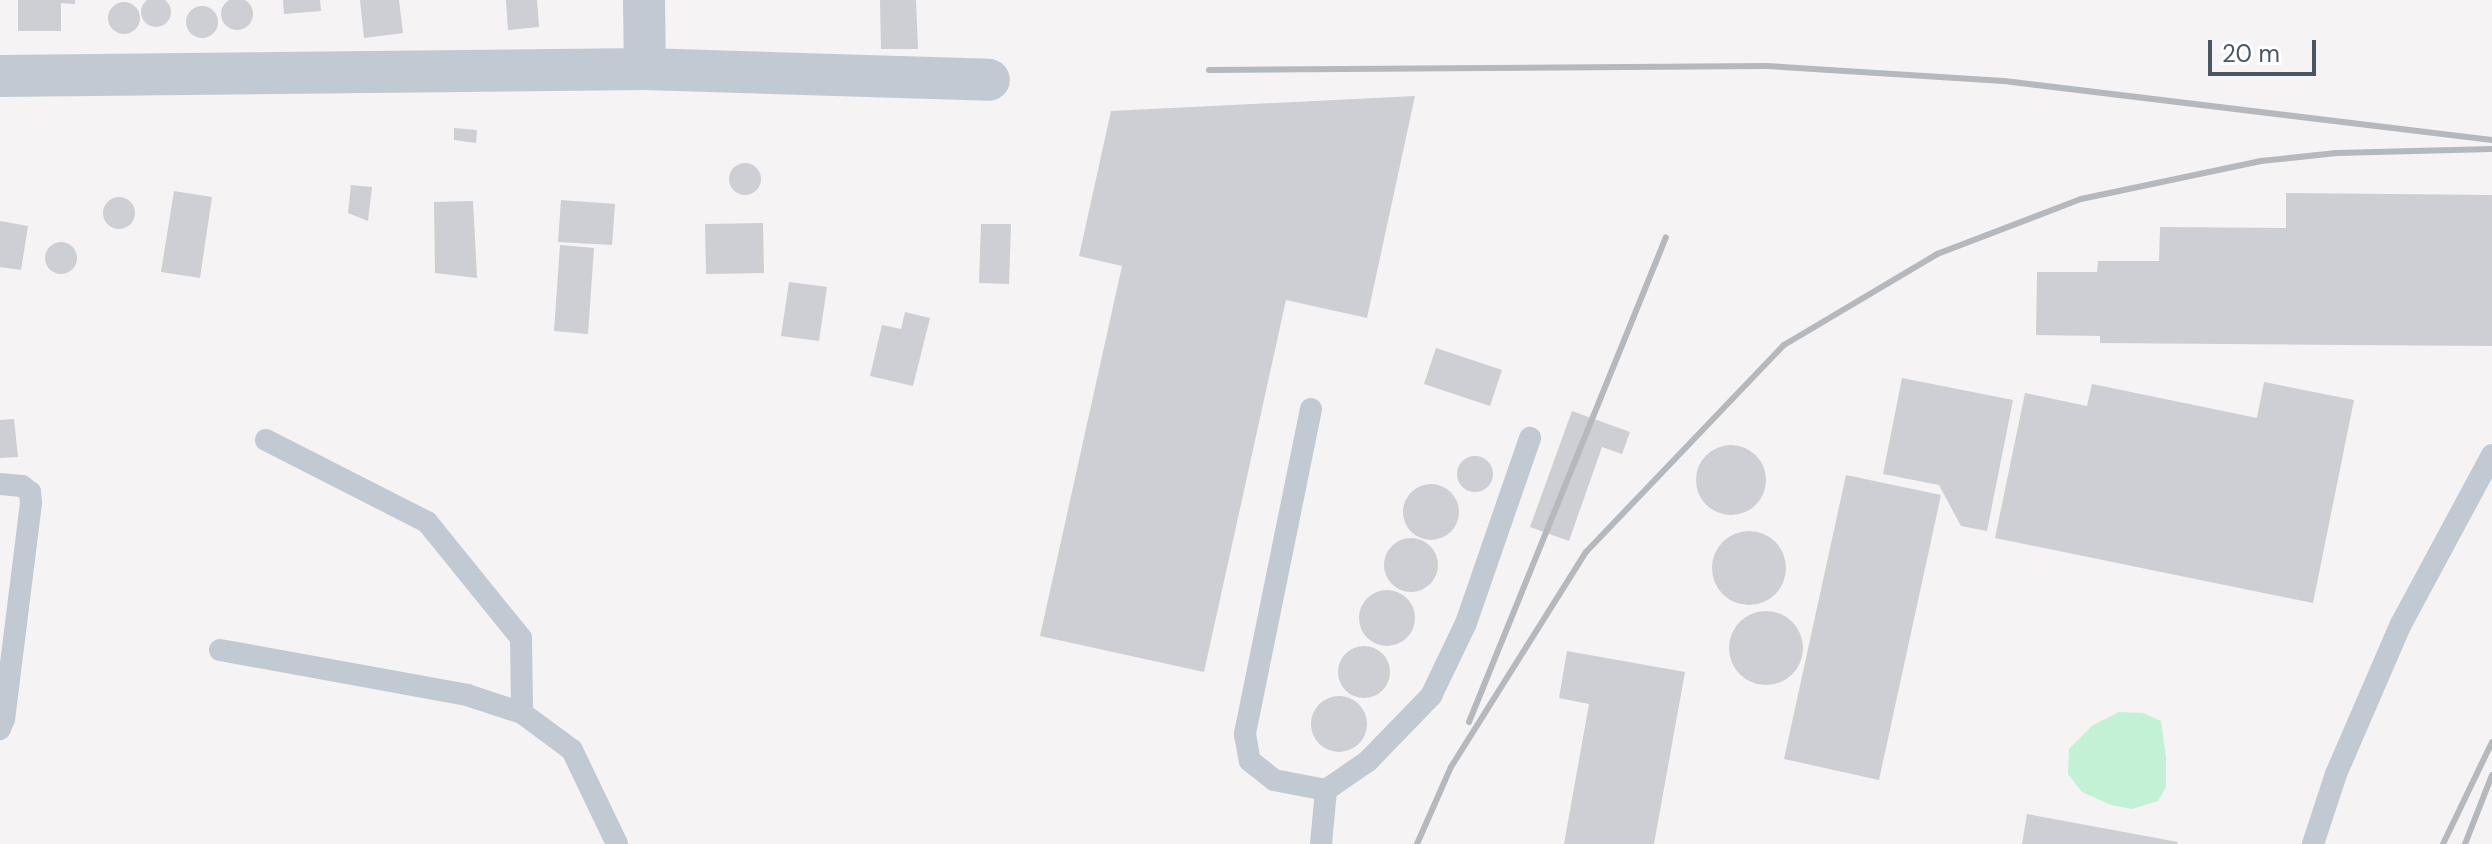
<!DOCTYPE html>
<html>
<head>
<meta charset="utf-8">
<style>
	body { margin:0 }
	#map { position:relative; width:2492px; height:844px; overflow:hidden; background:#f5f3f3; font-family:"DM Sans",sans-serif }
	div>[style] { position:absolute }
	.green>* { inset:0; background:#c3f1d5 }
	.building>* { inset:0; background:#cdcfd5 }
	.round { border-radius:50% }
	.lane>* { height:22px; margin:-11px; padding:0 11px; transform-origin:11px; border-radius:11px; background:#c1cad2 }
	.street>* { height:42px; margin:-21px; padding:0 21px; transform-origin:21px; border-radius:21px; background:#c1cad2 }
	.rail>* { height:6px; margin:-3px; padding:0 3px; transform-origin:3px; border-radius:3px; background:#b5b8bd }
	span { translate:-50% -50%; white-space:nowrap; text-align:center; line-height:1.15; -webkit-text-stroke:6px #fff; paint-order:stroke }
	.scale { position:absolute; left:2208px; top:40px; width:108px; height:36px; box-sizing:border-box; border:4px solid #4a5661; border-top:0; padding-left:10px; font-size:24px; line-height:28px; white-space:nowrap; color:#4a5661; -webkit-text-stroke:6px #fff; paint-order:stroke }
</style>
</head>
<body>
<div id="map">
	<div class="green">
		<div style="clip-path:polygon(2119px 712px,2143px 713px,2161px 721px,2166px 757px,2166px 787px,2158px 801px,2132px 809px,2111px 805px,2082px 792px,2068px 774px,2069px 749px,2093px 725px)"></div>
	</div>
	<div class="building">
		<div class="round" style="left:141px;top:-3px;width:30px;height:30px"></div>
		<div class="round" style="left:221px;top:-2px;width:32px;height:32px"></div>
		<div style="clip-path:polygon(18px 0,75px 0,75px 4px,61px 3px,61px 31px,18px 31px)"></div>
		<div style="clip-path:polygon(283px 0,320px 0,321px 11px,284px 14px)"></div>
		<div style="clip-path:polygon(360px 0,399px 0,403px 33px,364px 38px)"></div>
		<div style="clip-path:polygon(506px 0,537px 0,539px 27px,508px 30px)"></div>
		<div style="clip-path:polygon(880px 0,916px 0,918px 49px,881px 49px)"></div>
		<div class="round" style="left:108px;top:2px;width:32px;height:32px"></div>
		<div class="round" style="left:186px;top:6px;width:32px;height:32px"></div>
		<div style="clip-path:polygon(1415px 96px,1367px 318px,1286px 300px,1204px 672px,1040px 636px,1122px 266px,1079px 256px,1111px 111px)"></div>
		<div style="clip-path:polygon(454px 128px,477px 130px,476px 143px,454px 140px)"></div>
		<div class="round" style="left:729px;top:163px;width:32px;height:32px"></div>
		<div style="clip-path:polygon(351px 185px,372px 187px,368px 221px,348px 213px)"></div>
		<div style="clip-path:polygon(174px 191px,212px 197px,200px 278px,161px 272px)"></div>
		<div style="clip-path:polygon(2286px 193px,2492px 195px,2492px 346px,2100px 343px,2100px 336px,2036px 335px,2037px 272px,2097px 272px,2098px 261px,2159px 261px,2160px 227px,2286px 228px)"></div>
		<div class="round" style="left:103px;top:197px;width:32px;height:32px"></div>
		<div style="clip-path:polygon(561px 200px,615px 204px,612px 245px,558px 242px)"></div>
		<div style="clip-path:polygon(473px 201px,477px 278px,435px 273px,434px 202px)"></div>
		<div style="clip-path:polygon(0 221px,28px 226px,21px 270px,0 267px)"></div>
		<div style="clip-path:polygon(763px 223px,764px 273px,706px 274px,705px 224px)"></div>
		<div style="clip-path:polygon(981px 224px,1011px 224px,1009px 284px,979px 283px)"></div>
		<div class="round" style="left:45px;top:242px;width:32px;height:32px"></div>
		<div style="clip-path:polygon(560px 245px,594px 248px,588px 334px,554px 331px)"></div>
		<div style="clip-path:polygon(789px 282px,827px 287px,819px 341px,781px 336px)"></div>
		<div style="clip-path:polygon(905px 312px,930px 318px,913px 386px,870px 376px,882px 325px,901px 329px)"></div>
		<div style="clip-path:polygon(1436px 348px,1502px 370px,1490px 406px,1424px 384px)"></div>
		<div style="clip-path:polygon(1902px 378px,2013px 400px,1987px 531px,1961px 526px,1939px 485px,1883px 474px)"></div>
		<div style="clip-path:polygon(2264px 382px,2354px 400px,2313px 603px,1995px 538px,2025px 393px,2087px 406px,2092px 384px,2257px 418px)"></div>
		<div style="clip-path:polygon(1572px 411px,1630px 432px,1622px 454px,1602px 447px,1569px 541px,1530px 527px)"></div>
		<div style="clip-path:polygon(14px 419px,18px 457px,0 458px,0 420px)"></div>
		<div class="round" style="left:1696px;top:445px;width:70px;height:70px"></div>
		<div class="round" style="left:1457px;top:456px;width:36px;height:36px"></div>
		<div style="clip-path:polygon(1846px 475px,1941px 495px,1879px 780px,1784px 759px)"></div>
		<div class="round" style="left:1403px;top:484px;width:56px;height:56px"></div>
		<div class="round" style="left:1712px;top:531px;width:74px;height:74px"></div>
		<div class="round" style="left:1384px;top:538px;width:54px;height:54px"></div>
		<div class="round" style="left:1359px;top:590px;width:56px;height:56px"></div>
		<div class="round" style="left:1729px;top:611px;width:74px;height:74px"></div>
		<div class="round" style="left:1338px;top:646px;width:52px;height:52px"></div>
		<div style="clip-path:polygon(1567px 651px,1685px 672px,1654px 844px,1564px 844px,1589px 704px,1559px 698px)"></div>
		<div class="round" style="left:1311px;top:696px;width:56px;height:56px"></div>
		<div style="clip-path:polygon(2027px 814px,2178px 842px,2177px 844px,2022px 844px)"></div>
	</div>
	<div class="lane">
		<div style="left:1311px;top:409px;width:332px;rotate:101.5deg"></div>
		<div style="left:1245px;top:734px;width:27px;rotate:80deg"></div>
		<div style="left:1250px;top:761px;width:31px;rotate:38deg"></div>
		<div style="left:1274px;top:780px;width:53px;rotate:10.9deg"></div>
		<div style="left:266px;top:440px;width:181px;rotate:27deg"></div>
		<div style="left:427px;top:522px;width:149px;rotate:51deg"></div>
		<div style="left:521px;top:638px;width:75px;rotate:89.2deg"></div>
		<div style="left:0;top:484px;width:22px;rotate:5deg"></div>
		<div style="left:22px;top:486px;width:10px;rotate:37deg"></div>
		<div style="left:30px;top:492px;width:11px;rotate:85deg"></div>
		<div style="left:31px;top:503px;width:218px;rotate:97.1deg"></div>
		<div style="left:4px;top:719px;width:11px;rotate:112deg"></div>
		<div style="left:220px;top:650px;width:251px;rotate:10.3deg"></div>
		<div style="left:467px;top:695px;width:58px;rotate:18.1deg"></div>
		<div style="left:522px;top:713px;width:62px;rotate:36.5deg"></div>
		<div style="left:572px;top:750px;width:104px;rotate:64.4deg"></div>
		<div style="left:1321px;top:844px;width:54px;rotate:-84.7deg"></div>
		<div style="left:1326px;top:790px;width:51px;rotate:-34.6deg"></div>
		<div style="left:1368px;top:761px;width:91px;rotate:-45.9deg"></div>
		<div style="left:1431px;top:696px;width:81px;rotate:-64.4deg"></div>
		<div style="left:1466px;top:623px;width:196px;rotate:-70.9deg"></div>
		<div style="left:2313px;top:844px;width:74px;rotate:-71.8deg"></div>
		<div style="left:2336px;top:774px;width:163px;rotate:-66.6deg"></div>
		<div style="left:2401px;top:624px;width:192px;rotate:-61.7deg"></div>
	</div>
	<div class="street">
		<div style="left:644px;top:0;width:69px;rotate:89.2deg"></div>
		<div style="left:0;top:76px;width:645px;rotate:-0.62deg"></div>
		<div style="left:645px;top:69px;width:344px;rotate:1.8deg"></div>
	</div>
	<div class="rail">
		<div style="left:1209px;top:70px;width:558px;rotate:-0.41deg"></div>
		<div style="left:1767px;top:66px;width:237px;rotate:3.6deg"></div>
		<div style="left:2004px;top:81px;width:492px;rotate:6.9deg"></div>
		<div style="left:1469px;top:722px;width:523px;rotate:-67.89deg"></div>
		<div style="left:1417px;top:844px;width:84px;rotate:-66.2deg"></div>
		<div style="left:1451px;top:767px;width:254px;rotate:-57.9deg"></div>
		<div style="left:1586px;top:552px;width:286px;rotate:-46.3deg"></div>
		<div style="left:1784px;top:345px;width:178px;rotate:-30.7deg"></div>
		<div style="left:1937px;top:254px;width:154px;rotate:-20.9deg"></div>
		<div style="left:2081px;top:199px;width:184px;rotate:-11.9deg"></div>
		<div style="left:2261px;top:161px;width:76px;rotate:-6deg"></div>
		<div style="left:2337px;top:153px;width:155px;rotate:-1.5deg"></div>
		<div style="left:2443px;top:844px;width:113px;rotate:-64.3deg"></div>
		<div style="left:2465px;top:844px;width:74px;rotate:-68.6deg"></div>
	</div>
	<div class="scale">20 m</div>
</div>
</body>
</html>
